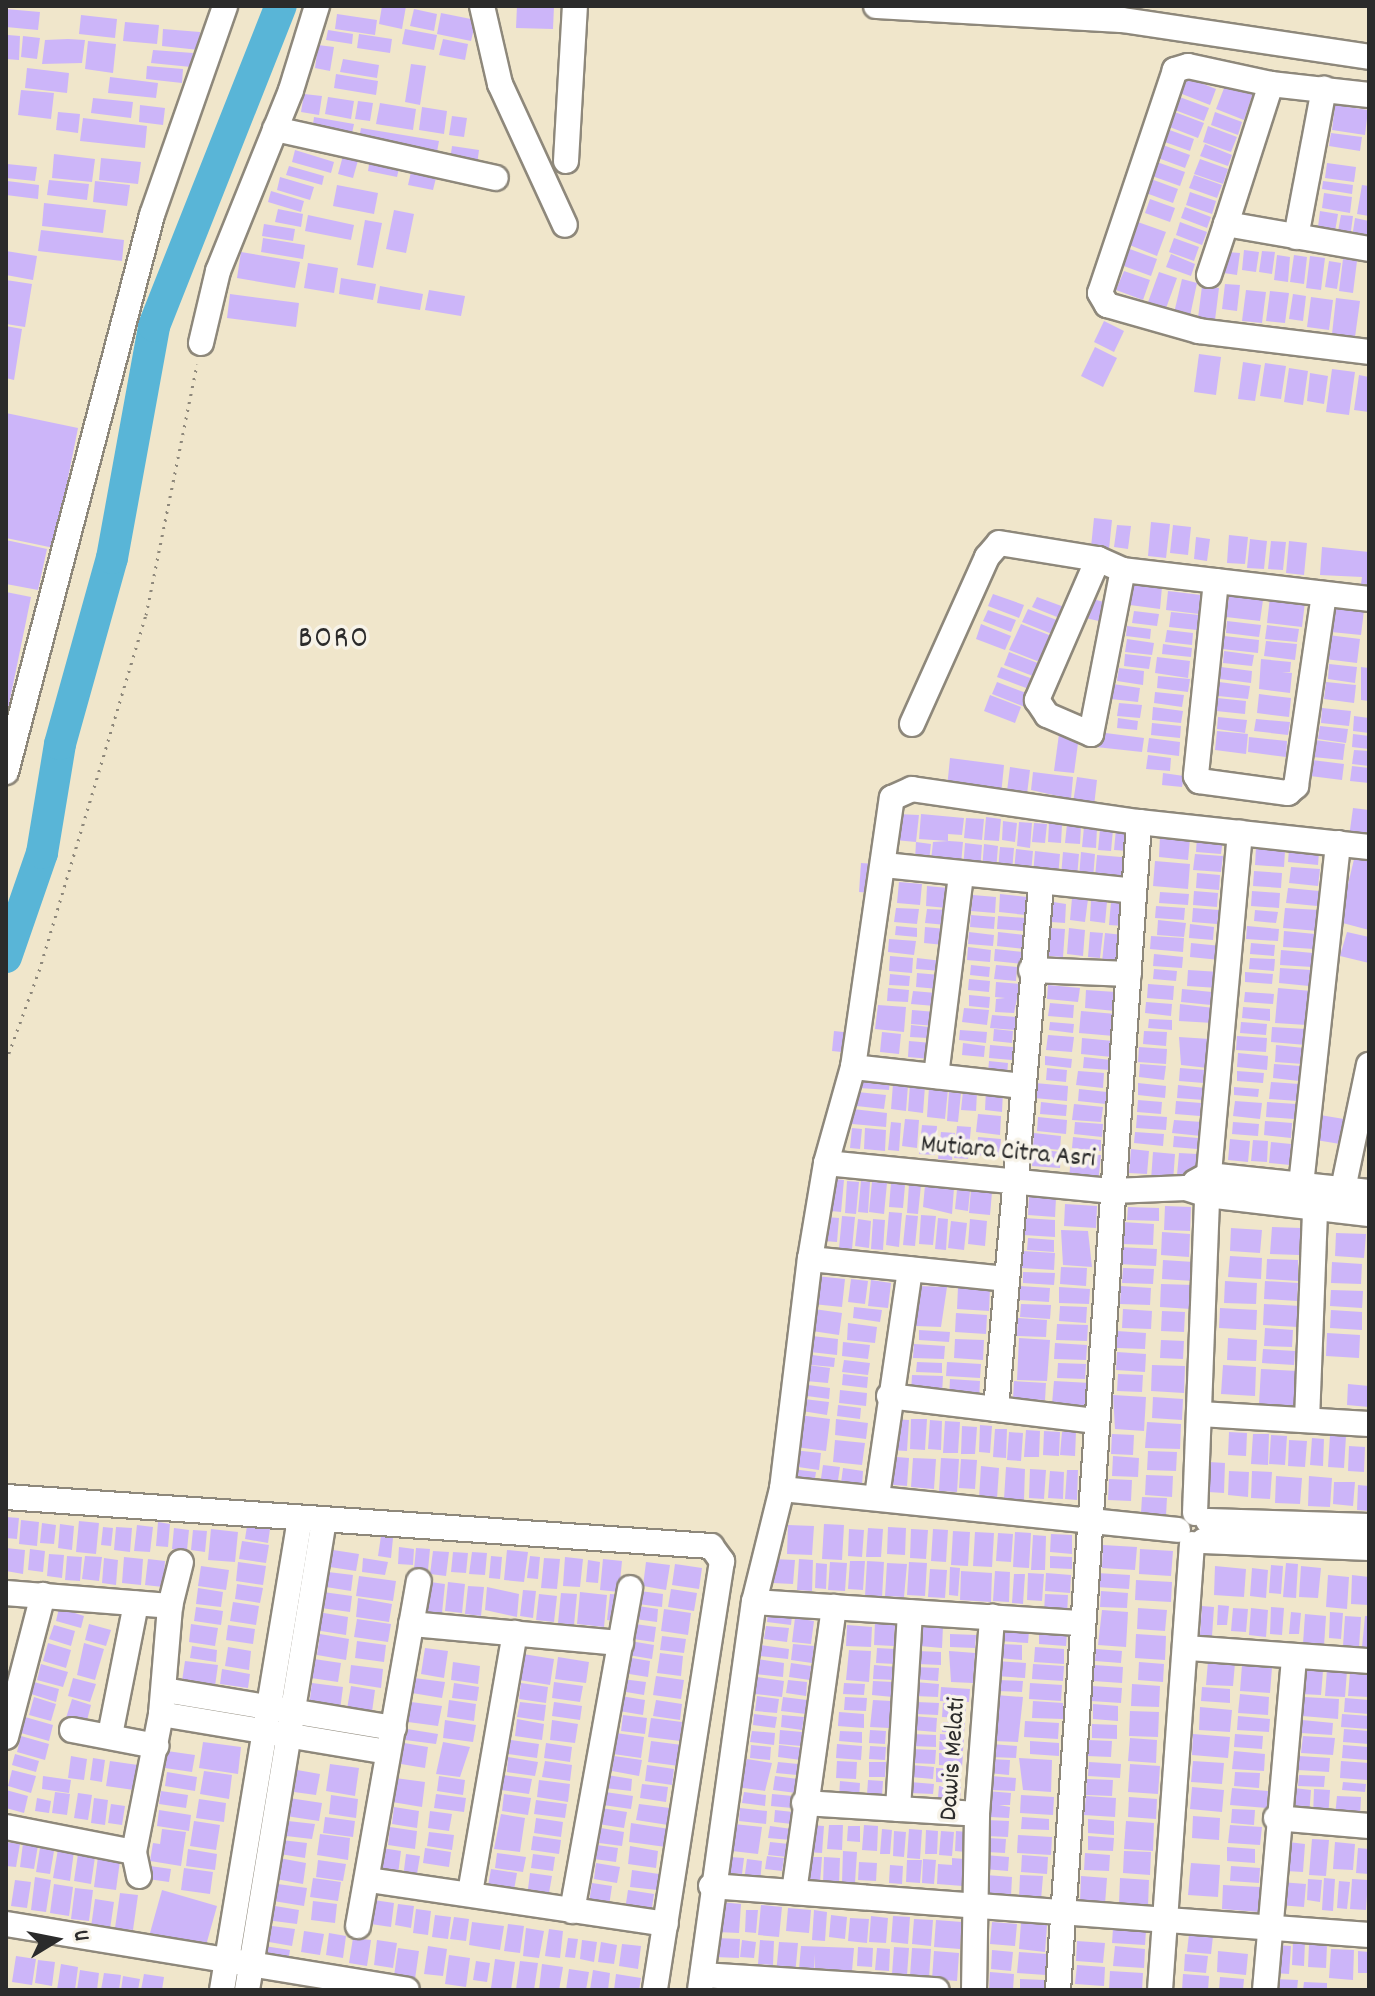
<!DOCTYPE html>
<html>
<head>
<meta charset="utf-8">
<style>
	body { margin:0 }
	#map { position:relative; width:1375px; height:1996px; overflow:hidden; background:#f0e6cb; font-family:Dekko,sans-serif }
	div>[style] { position:absolute }
	.river>* { height:32px; margin:-16px; padding:0 16px; transform-origin:16px; border-radius:16px; background:#59b5d7 }
	.building>* { inset:0; background:#ccb5f9 }
	.path>* { height:3px; margin-top:-1.5px; transform-origin:0; background:repeating-linear-gradient(90deg,#8e887b 0 2px,transparent 0 8px) }
	.roads { filter:drop-shadow(2px 0 #8e887b) drop-shadow(-2px 0 #8e887b) drop-shadow(0 2px #8e887b) drop-shadow(0 -2px #8e887b) }
	.minor>* { height:24px; margin:-12px; padding:0 12px; transform-origin:12px; border-radius:12px; background:#fff }
	span { translate:-50% -50%; white-space:nowrap; text-align:center; line-height:1.15; -webkit-text-stroke:7px #f7f3e8; paint-order:stroke }
	.street-label { font-size:26px; color:#2b2b2b }
	.quarter-label { font-size:30px; color:#2b2b2b; letter-spacing:2px }
	.frame { position:absolute; inset:0; border:8px solid #2b2b2b; pointer-events:none }
	.north { position:absolute; left:16px; top:1900px; width:80px; height:80px; -webkit-text-stroke:6px #f7f3e8; paint-order:stroke; rotate:80deg; font-size:22px; font-weight:700; line-height:32px; text-align:center; color:#2b2b2b }
	.north::after { content:''; display:block; margin:auto; width:28px; height:36px; background:#2b2b2b; clip-path:polygon(50% 0,100% 100%,50% 72%,0 100%) }
</style>
</head>
<body>
<div id="map">
	<div class="river">
		<div style="left:6px;top:957px;width:110px;rotate:-70.9deg"></div>
		<div style="left:42px;top:853px;width:110px;rotate:-80.6deg"></div>
		<div style="left:60px;top:744px;width:193px;rotate:-74.4deg"></div>
		<div style="left:112px;top:558px;width:236px;rotate:-79.7deg"></div>
		<div style="left:154px;top:326px;width:344px;rotate:-68.4deg"></div>
	</div>
	<div class="building">
		<div style="clip-path:polygon(382px 6px,406px 6px,402px 29px,379px 24px)"></div>
		<div style="clip-path:polygon(517px 6px,554px 6px,553px 29px,516px 28px)"></div>
		<div style="clip-path:polygon(6px 9px,40px 12px,38px 30px,6px 27px)"></div>
		<div style="clip-path:polygon(414px 9px,437px 14px,434px 31px,410px 26px)"></div>
		<div style="clip-path:polygon(441px 13px,476px 20px,471px 41px,437px 34px)"></div>
		<div style="clip-path:polygon(337px 14px,377px 20px,375px 35px,335px 29px)"></div>
		<div style="clip-path:polygon(81px 15px,117px 19px,115px 38px,79px 34px)"></div>
		<div style="clip-path:polygon(125px 22px,159px 25px,157px 44px,123px 41px)"></div>
		<div style="clip-path:polygon(163px 29px,200px 32px,199px 50px,162px 46px)"></div>
		<div style="clip-path:polygon(405px 29px,437px 35px,434px 50px,402px 44px)"></div>
		<div style="clip-path:polygon(328px 30px,353px 34px,352px 44px,326px 40px)"></div>
		<div style="clip-path:polygon(359px 34px,392px 39px,390px 53px,357px 48px)"></div>
		<div style="clip-path:polygon(8px 35px,20px 36px,19px 60px,6px 59px)"></div>
		<div style="clip-path:polygon(23px 36px,40px 38px,37px 59px,21px 57px)"></div>
		<div style="clip-path:polygon(68px 39px,85px 40px,82px 63px,42px 64px,45px 40px)"></div>
		<div style="clip-path:polygon(443px 39px,468px 44px,465px 60px,439px 55px)"></div>
		<div style="clip-path:polygon(88px 41px,116px 44px,113px 73px,85px 69px)"></div>
		<div style="clip-path:polygon(318px 45px,334px 47px,330px 71px,315px 68px)"></div>
		<div style="clip-path:polygon(153px 50px,193px 53px,191px 67px,151px 63px)"></div>
		<div style="clip-path:polygon(343px 59px,379px 65px,377px 78px,340px 72px)"></div>
		<div style="clip-path:polygon(411px 64px,426px 66px,420px 105px,405px 102px)"></div>
		<div style="clip-path:polygon(147px 66px,183px 69px,182px 83px,146px 79px)"></div>
		<div style="clip-path:polygon(27px 68px,69px 73px,67px 93px,25px 88px)"></div>
		<div style="clip-path:polygon(336px 74px,378px 81px,376px 95px,334px 88px)"></div>
		<div style="clip-path:polygon(1183px 76px,1216px 89px,1210px 105px,1177px 92px)"></div>
		<div style="clip-path:polygon(110px 77px,158px 83px,156px 98px,108px 93px)"></div>
		<div style="clip-path:polygon(1226px 83px,1253px 93px,1244px 120px,1216px 109px)"></div>
		<div style="clip-path:polygon(21px 90px,54px 93px,51px 119px,18px 115px)"></div>
		<div style="clip-path:polygon(304px 94px,322px 96px,319px 115px,301px 112px)"></div>
		<div style="clip-path:polygon(1177px 96px,1209px 108px,1204px 121px,1172px 109px)"></div>
		<div style="clip-path:polygon(328px 97px,354px 101px,351px 119px,325px 114px)"></div>
		<div style="clip-path:polygon(93px 98px,133px 102px,131px 118px,91px 113px)"></div>
		<div style="clip-path:polygon(358px 101px,373px 103px,370px 121px,355px 119px)"></div>
		<div style="clip-path:polygon(380px 103px,416px 109px,413px 130px,376px 124px)"></div>
		<div style="clip-path:polygon(140px 105px,165px 108px,163px 125px,139px 122px)"></div>
		<div style="clip-path:polygon(1335px 105px,1368px 110px,1365px 135px,1332px 130px)"></div>
		<div style="clip-path:polygon(422px 107px,447px 111px,444px 134px,419px 130px)"></div>
		<div style="clip-path:polygon(1172px 111px,1204px 123px,1198px 138px,1167px 126px)"></div>
		<div style="clip-path:polygon(58px 112px,80px 114px,78px 133px,56px 130px)"></div>
		<div style="clip-path:polygon(1215px 112px,1242px 122px,1238px 135px,1211px 125px)"></div>
		<div style="clip-path:polygon(452px 116px,467px 118px,464px 137px,449px 135px)"></div>
		<div style="clip-path:polygon(314px 117px,354px 124px,351px 138px,312px 132px)"></div>
		<div style="clip-path:polygon(83px 118px,147px 126px,145px 148px,80px 141px)"></div>
		<div style="clip-path:polygon(1208px 126px,1237px 137px,1231px 152px,1203px 142px)"></div>
		<div style="clip-path:polygon(361px 128px,439px 141px,436px 157px,358px 144px)"></div>
		<div style="clip-path:polygon(1167px 129px,1194px 139px,1190px 151px,1162px 141px)"></div>
		<div style="clip-path:polygon(1331px 133px,1362px 137px,1360px 151px,1329px 146px)"></div>
		<div style="clip-path:polygon(1205px 144px,1232px 155px,1228px 166px,1200px 156px)"></div>
		<div style="clip-path:polygon(1163px 145px,1190px 155px,1185px 168px,1158px 158px)"></div>
		<div style="clip-path:polygon(452px 146px,479px 150px,477px 165px,450px 161px)"></div>
		<div style="clip-path:polygon(295px 150px,334px 162px,331px 173px,292px 162px)"></div>
		<div style="clip-path:polygon(344px 152px,359px 157px,353px 178px,338px 174px)"></div>
		<div style="clip-path:polygon(54px 154px,95px 159px,92px 182px,52px 178px)"></div>
		<div style="clip-path:polygon(101px 158px,141px 162px,138px 184px,99px 180px)"></div>
		<div style="clip-path:polygon(370px 158px,400px 164px,397px 177px,368px 171px)"></div>
		<div style="clip-path:polygon(1200px 159px,1228px 169px,1223px 184px,1194px 174px)"></div>
		<div style="clip-path:polygon(1157px 162px,1185px 172px,1180px 186px,1152px 176px)"></div>
		<div style="clip-path:polygon(1327px 163px,1356px 167px,1354px 182px,1325px 178px)"></div>
		<div style="clip-path:polygon(7px 164px,37px 167px,35px 181px,6px 178px)"></div>
		<div style="clip-path:polygon(289px 166px,324px 176px,322px 185px,286px 175px)"></div>
		<div style="clip-path:polygon(411px 172px,436px 178px,433px 190px,408px 185px)"></div>
		<div style="clip-path:polygon(1194px 175px,1222px 185px,1217px 198px,1189px 188px)"></div>
		<div style="clip-path:polygon(280px 177px,314px 187px,310px 200px,277px 190px)"></div>
		<div style="clip-path:polygon(1151px 179px,1178px 189px,1173px 203px,1146px 193px)"></div>
		<div style="clip-path:polygon(49px 180px,89px 184px,87px 200px,47px 195px)"></div>
		<div style="clip-path:polygon(7px 181px,39px 185px,38px 199px,6px 195px)"></div>
		<div style="clip-path:polygon(95px 181px,130px 185px,127px 206px,93px 202px)"></div>
		<div style="clip-path:polygon(1323px 181px,1353px 185px,1352px 194px,1322px 189px)"></div>
		<div style="clip-path:polygon(337px 185px,378px 193px,374px 214px,333px 206px)"></div>
		<div style="clip-path:polygon(1362px 185px,1369px 186px,1369px 216px,1357px 214px)"></div>
		<div style="clip-path:polygon(271px 191px,304px 201px,301px 212px,268px 202px)"></div>
		<div style="clip-path:polygon(1190px 192px,1216px 201px,1212px 214px,1186px 205px)"></div>
		<div style="clip-path:polygon(1324px 193px,1352px 197px,1350px 213px,1322px 208px)"></div>
		<div style="clip-path:polygon(1150px 199px,1175px 208px,1170px 222px,1145px 213px)"></div>
		<div style="clip-path:polygon(44px 203px,106px 210px,103px 233px,42px 226px)"></div>
		<div style="clip-path:polygon(1185px 207px,1211px 217px,1207px 228px,1181px 218px)"></div>
		<div style="clip-path:polygon(278px 209px,303px 214px,301px 227px,275px 222px)"></div>
		<div style="clip-path:polygon(394px 210px,414px 214px,406px 253px,386px 249px)"></div>
		<div style="clip-path:polygon(1320px 211px,1338px 214px,1334px 237px,1317px 235px)"></div>
		<div style="clip-path:polygon(308px 215px,354px 225px,351px 240px,305px 231px)"></div>
		<div style="clip-path:polygon(1341px 215px,1353px 216px,1350px 238px,1337px 237px)"></div>
		<div style="clip-path:polygon(1355px 218px,1369px 221px,1369px 240px,1352px 238px)"></div>
		<div style="clip-path:polygon(365px 220px,382px 223px,373px 268px,357px 265px)"></div>
		<div style="clip-path:polygon(1135px 221px,1166px 232px,1157px 256px,1127px 244px)"></div>
		<div style="clip-path:polygon(1180px 222px,1207px 232px,1202px 245px,1176px 235px)"></div>
		<div style="clip-path:polygon(264px 224px,295px 229px,293px 241px,262px 236px)"></div>
		<div style="clip-path:polygon(41px 230px,124px 240px,122px 261px,38px 251px)"></div>
		<div style="clip-path:polygon(263px 238px,305px 245px,303px 259px,261px 252px)"></div>
		<div style="clip-path:polygon(1174px 238px,1199px 247px,1194px 261px,1169px 252px)"></div>
		<div style="clip-path:polygon(1127px 248px,1157px 259px,1151px 276px,1121px 265px)"></div>
		<div style="clip-path:polygon(1244px 250px,1259px 252px,1256px 272px,1242px 270px)"></div>
		<div style="clip-path:polygon(6px 251px,37px 256px,33px 280px,6px 275px)"></div>
		<div style="clip-path:polygon(1262px 251px,1275px 252px,1272px 274px,1259px 272px)"></div>
		<div style="clip-path:polygon(241px 252px,300px 262px,295px 288px,237px 278px)"></div>
		<div style="clip-path:polygon(1227px 252px,1240px 253px,1237px 275px,1224px 273px)"></div>
		<div style="clip-path:polygon(1171px 254px,1195px 264px,1191px 276px,1166px 267px)"></div>
		<div style="clip-path:polygon(1277px 255px,1290px 257px,1288px 282px,1274px 280px)"></div>
		<div style="clip-path:polygon(1294px 255px,1307px 257px,1304px 284px,1290px 282px)"></div>
		<div style="clip-path:polygon(1310px 256px,1325px 258px,1321px 290px,1306px 288px)"></div>
		<div style="clip-path:polygon(1343px 259px,1357px 261px,1353px 293px,1339px 291px)"></div>
		<div style="clip-path:polygon(1329px 261px,1341px 263px,1337px 289px,1325px 287px)"></div>
		<div style="clip-path:polygon(308px 263px,338px 268px,334px 293px,304px 288px)"></div>
		<div style="clip-path:polygon(1124px 271px,1150px 280px,1143px 300px,1116px 290px)"></div>
		<div style="clip-path:polygon(1159px 272px,1177px 278px,1165px 311px,1147px 305px)"></div>
		<div style="clip-path:polygon(341px 278px,376px 284px,373px 300px,339px 294px)"></div>
		<div style="clip-path:polygon(1182px 279px,1197px 283px,1190px 316px,1174px 313px)"></div>
		<div style="clip-path:polygon(6px 280px,32px 284px,25px 327px,6px 324px)"></div>
		<div style="clip-path:polygon(1225px 284px,1240px 285px,1237px 311px,1222px 309px)"></div>
		<div style="clip-path:polygon(380px 286px,423px 294px,420px 310px,377px 303px)"></div>
		<div style="clip-path:polygon(1202px 286px,1219px 288px,1215px 320px,1198px 318px)"></div>
		<div style="clip-path:polygon(429px 290px,465px 296px,461px 316px,425px 310px)"></div>
		<div style="clip-path:polygon(1246px 290px,1266px 292px,1262px 323px,1242px 321px)"></div>
		<div style="clip-path:polygon(1270px 291px,1289px 293px,1285px 323px,1266px 321px)"></div>
		<div style="clip-path:polygon(230px 294px,299px 303px,296px 327px,227px 318px)"></div>
		<div style="clip-path:polygon(1293px 294px,1306px 296px,1303px 321px,1289px 319px)"></div>
		<div style="clip-path:polygon(1311px 297px,1333px 300px,1329px 330px,1307px 327px)"></div>
		<div style="clip-path:polygon(1336px 298px,1360px 301px,1355px 337px,1332px 334px)"></div>
		<div style="clip-path:polygon(1104px 321px,1124px 331px,1114px 352px,1094px 342px)"></div>
		<div style="clip-path:polygon(6px 326px,22px 329px,14px 380px,6px 378px)"></div>
		<div style="clip-path:polygon(1095px 347px,1117px 358px,1103px 387px,1081px 376px)"></div>
		<div style="clip-path:polygon(1199px 354px,1221px 357px,1216px 395px,1194px 392px)"></div>
		<div style="clip-path:polygon(1243px 362px,1261px 365px,1255px 401px,1238px 399px)"></div>
		<div style="clip-path:polygon(1265px 363px,1286px 366px,1281px 399px,1260px 396px)"></div>
		<div style="clip-path:polygon(1289px 368px,1308px 371px,1303px 405px,1284px 402px)"></div>
		<div style="clip-path:polygon(1332px 369px,1355px 372px,1349px 415px,1326px 412px)"></div>
		<div style="clip-path:polygon(1310px 373px,1328px 376px,1324px 404px,1307px 401px)"></div>
		<div style="clip-path:polygon(1359px 375px,1369px 377px,1369px 412px,1354px 410px)"></div>
		<div style="clip-path:polygon(6px 413px,78px 428px,54px 548px,6px 538px)"></div>
		<div style="clip-path:polygon(1094px 518px,1112px 520px,1109px 549px,1091px 547px)"></div>
		<div style="clip-path:polygon(1151px 522px,1170px 524px,1166px 558px,1148px 556px)"></div>
		<div style="clip-path:polygon(1117px 525px,1131px 526px,1128px 549px,1114px 547px)"></div>
		<div style="clip-path:polygon(1173px 525px,1191px 527px,1188px 555px,1170px 553px)"></div>
		<div style="clip-path:polygon(1229px 535px,1248px 537px,1245px 564px,1227px 563px)"></div>
		<div style="clip-path:polygon(1196px 537px,1210px 539px,1207px 561px,1194px 559px)"></div>
		<div style="clip-path:polygon(1250px 539px,1267px 541px,1264px 569px,1247px 568px)"></div>
		<div style="clip-path:polygon(6px 540px,47px 549px,38px 590px,6px 584px)"></div>
		<div style="clip-path:polygon(1271px 541px,1286px 542px,1283px 570px,1268px 569px)"></div>
		<div style="clip-path:polygon(1289px 541px,1307px 543px,1304px 575px,1286px 573px)"></div>
		<div style="clip-path:polygon(1322px 547px,1369px 552px,1369px 585px,1361px 584px,1362px 577px,1320px 575px)"></div>
		<div style="clip-path:polygon(1132px 584px,1162px 587px,1160px 609px,1130px 605px)"></div>
		<div style="clip-path:polygon(1168px 591px,1201px 595px,1199px 614px,1166px 610px)"></div>
		<div style="clip-path:polygon(6px 592px,31px 597px,7px 714px,6px 714px)"></div>
		<div style="clip-path:polygon(993px 594px,1024px 605px,1019px 618px,988px 606px)"></div>
		<div style="clip-path:polygon(1229px 596px,1263px 600px,1260px 621px,1226px 617px)"></div>
		<div style="clip-path:polygon(1037px 597px,1067px 608px,1062px 619px,1032px 607px)"></div>
		<div style="clip-path:polygon(1270px 597px,1305px 602px,1302px 627px,1267px 623px)"></div>
		<div style="clip-path:polygon(1089px 598px,1104px 602px,1099px 621px,1085px 618px)"></div>
		<div style="clip-path:polygon(1334px 607px,1364px 610px,1361px 635px,1331px 632px)"></div>
		<div style="clip-path:polygon(1028px 609px,1062px 622px,1057px 636px,1022px 622px)"></div>
		<div style="clip-path:polygon(988px 610px,1016px 620px,1011px 632px,983px 621px)"></div>
		<div style="clip-path:polygon(1134px 611px,1159px 614px,1157px 626px,1132px 623px)"></div>
		<div style="clip-path:polygon(1171px 612px,1199px 615px,1197px 630px,1169px 627px)"></div>
		<div style="clip-path:polygon(1227px 621px,1261px 625px,1259px 637px,1226px 633px)"></div>
		<div style="clip-path:polygon(981px 624px,1011px 636px,1005px 650px,976px 639px)"></div>
		<div style="clip-path:polygon(1021px 624px,1054px 637px,1042px 663px,1009px 650px)"></div>
		<div style="clip-path:polygon(1267px 625px,1299px 629px,1297px 642px,1265px 639px)"></div>
		<div style="clip-path:polygon(1127px 626px,1151px 629px,1150px 639px,1126px 636px)"></div>
		<div style="clip-path:polygon(1167px 630px,1193px 633px,1192px 645px,1165px 642px)"></div>
		<div style="clip-path:polygon(1328px 635px,1360px 639px,1357px 663px,1325px 659px)"></div>
		<div style="clip-path:polygon(1224px 636px,1259px 640px,1258px 653px,1222px 649px)"></div>
		<div style="clip-path:polygon(1127px 639px,1154px 643px,1152px 655px,1125px 652px)"></div>
		<div style="clip-path:polygon(1266px 641px,1297px 644px,1295px 660px,1264px 656px)"></div>
		<div style="clip-path:polygon(1163px 644px,1192px 648px,1191px 657px,1162px 654px)"></div>
		<div style="clip-path:polygon(1224px 651px,1254px 655px,1252px 666px,1223px 663px)"></div>
		<div style="clip-path:polygon(1009px 652px,1043px 665px,1038px 678px,1004px 665px)"></div>
		<div style="clip-path:polygon(1125px 654px,1151px 657px,1149px 669px,1124px 666px)"></div>
		<div style="clip-path:polygon(1157px 657px,1190px 661px,1188px 678px,1155px 673px)"></div>
		<div style="clip-path:polygon(1261px 659px,1291px 662px,1290px 672px,1282px 672px,1292px 673px,1290px 693px,1259px 689px)"></div>
		<div style="clip-path:polygon(1329px 664px,1357px 667px,1355px 683px,1328px 679px)"></div>
		<div style="clip-path:polygon(1001px 667px,1033px 679px,1029px 689px,997px 677px)"></div>
		<div style="clip-path:polygon(1221px 667px,1252px 671px,1251px 683px,1220px 679px)"></div>
		<div style="clip-path:polygon(1361px 667px,1369px 668px,1369px 701px,1361px 700px)"></div>
		<div style="clip-path:polygon(1119px 668px,1144px 671px,1143px 685px,1117px 681px)"></div>
		<div style="clip-path:polygon(1158px 676px,1190px 679px,1188px 692px,1157px 688px)"></div>
		<div style="clip-path:polygon(997px 682px,1029px 694px,1025px 707px,992px 694px)"></div>
		<div style="clip-path:polygon(1219px 682px,1250px 686px,1248px 699px,1218px 696px)"></div>
		<div style="clip-path:polygon(1326px 682px,1356px 685px,1354px 703px,1324px 699px)"></div>
		<div style="clip-path:polygon(1113px 684px,1140px 688px,1138px 702px,1111px 699px)"></div>
		<div style="clip-path:polygon(1155px 692px,1184px 695px,1182px 707px,1154px 703px)"></div>
		<div style="clip-path:polygon(1259px 694px,1291px 698px,1289px 717px,1257px 713px)"></div>
		<div style="clip-path:polygon(990px 695px,1021px 707px,1015px 723px,984px 711px)"></div>
		<div style="clip-path:polygon(1217px 698px,1246px 701px,1245px 714px,1216px 711px)"></div>
		<div style="clip-path:polygon(1119px 703px,1142px 705px,1140px 718px,1117px 716px)"></div>
		<div style="clip-path:polygon(1153px 707px,1183px 711px,1181px 723px,1152px 720px)"></div>
		<div style="clip-path:polygon(1322px 708px,1351px 711px,1349px 726px,1321px 723px)"></div>
		<div style="clip-path:polygon(1354px 716px,1369px 718px,1369px 733px,1353px 731px)"></div>
		<div style="clip-path:polygon(1218px 717px,1247px 720px,1245px 733px,1217px 729px)"></div>
		<div style="clip-path:polygon(1118px 718px,1138px 721px,1137px 730px,1117px 728px)"></div>
		<div style="clip-path:polygon(1256px 719px,1290px 722px,1288px 735px,1254px 731px)"></div>
		<div style="clip-path:polygon(1152px 723px,1181px 726px,1180px 738px,1151px 735px)"></div>
		<div style="clip-path:polygon(1320px 726px,1348px 729px,1346px 743px,1318px 739px)"></div>
		<div style="clip-path:polygon(1217px 731px,1248px 734px,1246px 754px,1215px 750px)"></div>
		<div style="clip-path:polygon(1098px 732px,1144px 738px,1142px 752px,1096px 747px)"></div>
		<div style="clip-path:polygon(1059px 734px,1079px 736px,1074px 773px,1054px 771px)"></div>
		<div style="clip-path:polygon(1353px 734px,1369px 736px,1369px 749px,1352px 747px)"></div>
		<div style="clip-path:polygon(1249px 737px,1287px 741px,1286px 757px,1248px 752px)"></div>
		<div style="clip-path:polygon(1149px 738px,1180px 742px,1179px 756px,1147px 752px)"></div>
		<div style="clip-path:polygon(1315px 740px,1345px 744px,1343px 760px,1313px 757px)"></div>
		<div style="clip-path:polygon(1354px 750px,1369px 751px,1369px 766px,1352px 764px)"></div>
		<div style="clip-path:polygon(1148px 755px,1171px 758px,1170px 771px,1146px 769px)"></div>
		<div style="clip-path:polygon(950px 758px,1004px 765px,1001px 795px,947px 788px)"></div>
		<div style="clip-path:polygon(1312px 760px,1344px 764px,1342px 780px,1310px 776px)"></div>
		<div style="clip-path:polygon(1352px 766px,1369px 768px,1369px 783px,1350px 781px)"></div>
		<div style="clip-path:polygon(1010px 767px,1030px 770px,1027px 794px,1007px 791px)"></div>
		<div style="clip-path:polygon(1033px 772px,1073px 777px,1071px 799px,1031px 790px)"></div>
		<div style="clip-path:polygon(1163px 773px,1184px 776px,1182px 787px,1162px 785px)"></div>
		<div style="clip-path:polygon(1077px 777px,1097px 780px,1094px 806px,1073px 803px)"></div>
		<div style="clip-path:polygon(1353px 808px,1369px 810px,1369px 840px,1349px 837px)"></div>
		<div style="clip-path:polygon(897px 814px,919px 815px,916px 842px,895px 840px)"></div>
		<div style="clip-path:polygon(921px 814px,964px 818px,962px 835px,948px 834px,948px 841px,919px 839px)"></div>
		<div style="clip-path:polygon(986px 817px,1001px 819px,999px 841px,984px 840px)"></div>
		<div style="clip-path:polygon(966px 818px,984px 819px,982px 840px,964px 838px)"></div>
		<div style="clip-path:polygon(1003px 821px,1017px 823px,1015px 842px,1002px 840px)"></div>
		<div style="clip-path:polygon(1019px 822px,1032px 823px,1030px 848px,1017px 846px)"></div>
		<div style="clip-path:polygon(1034px 823px,1047px 824px,1045px 843px,1032px 842px)"></div>
		<div style="clip-path:polygon(1049px 823px,1062px 825px,1061px 843px,1048px 842px)"></div>
		<div style="clip-path:polygon(1067px 824px,1081px 826px,1080px 844px,1065px 843px)"></div>
		<div style="clip-path:polygon(1084px 827px,1097px 828px,1096px 848px,1082px 847px)"></div>
		<div style="clip-path:polygon(1100px 829px,1113px 830px,1111px 851px,1098px 850px)"></div>
		<div style="clip-path:polygon(1116px 829px,1130px 831px,1128px 851px,1114px 850px)"></div>
		<div style="clip-path:polygon(1160px 836px,1190px 839px,1188px 860px,1159px 857px)"></div>
		<div style="clip-path:polygon(1197px 837px,1223px 839px,1221px 854px,1196px 852px)"></div>
		<div style="clip-path:polygon(949px 841px,963px 842px,961px 864px,931px 861px,933px 842px)"></div>
		<div style="clip-path:polygon(916px 842px,931px 844px,929px 861px,915px 860px)"></div>
		<div style="clip-path:polygon(965px 843px,982px 845px,980px 872px,963px 870px)"></div>
		<div style="clip-path:polygon(984px 844px,998px 846px,996px 871px,982px 870px)"></div>
		<div style="clip-path:polygon(1000px 847px,1014px 848px,1012px 871px,998px 870px)"></div>
		<div style="clip-path:polygon(1256px 848px,1285px 851px,1284px 867px,1255px 865px)"></div>
		<div style="clip-path:polygon(1016px 849px,1033px 851px,1031px 873px,1014px 872px)"></div>
		<div style="clip-path:polygon(1289px 849px,1319px 852px,1318px 865px,1288px 862px)"></div>
		<div style="clip-path:polygon(1035px 851px,1060px 854px,1058px 877px,1033px 875px)"></div>
		<div style="clip-path:polygon(1063px 852px,1079px 854px,1077px 877px,1061px 876px)"></div>
		<div style="clip-path:polygon(1081px 852px,1095px 854px,1093px 879px,1079px 878px)"></div>
		<div style="clip-path:polygon(1195px 854px,1223px 856px,1221px 872px,1193px 870px)"></div>
		<div style="clip-path:polygon(1097px 855px,1133px 858px,1131px 880px,1095px 877px)"></div>
		<div style="clip-path:polygon(1355px 855px,1369px 859px,1369px 930px,1339px 922px)"></div>
		<div style="clip-path:polygon(1155px 861px,1190px 864px,1188px 889px,1153px 886px)"></div>
		<div style="clip-path:polygon(861px 863px,875px 864px,872px 893px,859px 892px)"></div>
		<div style="clip-path:polygon(1291px 867px,1320px 869px,1318px 886px,1289px 883px)"></div>
		<div style="clip-path:polygon(1254px 871px,1282px 873px,1281px 888px,1253px 886px)"></div>
		<div style="clip-path:polygon(1197px 873px,1220px 875px,1219px 890px,1196px 888px)"></div>
		<div style="clip-path:polygon(899px 882px,922px 884px,920px 905px,897px 903px)"></div>
		<div style="clip-path:polygon(927px 886px,948px 888px,947px 908px,926px 906px)"></div>
		<div style="clip-path:polygon(1288px 888px,1319px 891px,1317px 906px,1286px 903px)"></div>
		<div style="clip-path:polygon(1194px 891px,1218px 893px,1217px 907px,1193px 905px)"></div>
		<div style="clip-path:polygon(1252px 891px,1280px 893px,1279px 908px,1251px 906px)"></div>
		<div style="clip-path:polygon(1160px 892px,1189px 894px,1188px 905px,1159px 903px)"></div>
		<div style="clip-path:polygon(1000px 894px,1027px 897px,1026px 915px,999px 912px)"></div>
		<div style="clip-path:polygon(973px 895px,996px 897px,995px 913px,971px 911px)"></div>
		<div style="clip-path:polygon(1072px 898px,1088px 899px,1085px 922px,1070px 920px)"></div>
		<div style="clip-path:polygon(1091px 901px,1107px 902px,1105px 923px,1090px 921px)"></div>
		<div style="clip-path:polygon(1053px 902px,1066px 904px,1065px 923px,1051px 922px)"></div>
		<div style="clip-path:polygon(1111px 902px,1126px 903px,1124px 926px,1109px 925px)"></div>
		<div style="clip-path:polygon(1156px 906px,1185px 908px,1184px 920px,1155px 918px)"></div>
		<div style="clip-path:polygon(896px 908px,919px 909px,917px 924px,894px 922px)"></div>
		<div style="clip-path:polygon(1193px 908px,1219px 910px,1217px 924px,1192px 922px)"></div>
		<div style="clip-path:polygon(1285px 908px,1319px 910px,1318px 931px,1283px 928px)"></div>
		<div style="clip-path:polygon(927px 909px,947px 910px,946px 925px,925px 923px)"></div>
		<div style="clip-path:polygon(1255px 910px,1278px 912px,1276px 923px,1254px 921px)"></div>
		<div style="clip-path:polygon(971px 915px,995px 917px,994px 929px,970px 927px)"></div>
		<div style="clip-path:polygon(998px 916px,1026px 918px,1024px 931px,997px 929px)"></div>
		<div style="clip-path:polygon(1158px 920px,1186px 923px,1184px 937px,1157px 935px)"></div>
		<div style="clip-path:polygon(1190px 924px,1214px 927px,1213px 940px,1189px 938px)"></div>
		<div style="clip-path:polygon(896px 926px,917px 928px,917px 937px,895px 935px)"></div>
		<div style="clip-path:polygon(1247px 926px,1279px 929px,1278px 941px,1246px 939px)"></div>
		<div style="clip-path:polygon(925px 927px,946px 929px,944px 945px,924px 943px)"></div>
		<div style="clip-path:polygon(1049px 928px,1065px 929px,1063px 957px,1047px 956px)"></div>
		<div style="clip-path:polygon(1069px 928px,1085px 930px,1083px 956px,1067px 954px)"></div>
		<div style="clip-path:polygon(1284px 931px,1315px 934px,1314px 949px,1283px 947px)"></div>
		<div style="clip-path:polygon(969px 932px,994px 935px,993px 946px,968px 944px)"></div>
		<div style="clip-path:polygon(998px 932px,1025px 935px,1024px 949px,997px 946px)"></div>
		<div style="clip-path:polygon(1090px 932px,1103px 933px,1100px 958px,1088px 957px)"></div>
		<div style="clip-path:polygon(1347px 932px,1369px 937px,1369px 963px,1340px 956px)"></div>
		<div style="clip-path:polygon(1105px 933px,1123px 935px,1121px 964px,1102px 962px)"></div>
		<div style="clip-path:polygon(1151px 936px,1184px 938px,1183px 952px,1150px 949px)"></div>
		<div style="clip-path:polygon(889px 939px,916px 941px,914px 955px,888px 952px)"></div>
		<div style="clip-path:polygon(1191px 943px,1221px 946px,1220px 960px,1190px 957px)"></div>
		<div style="clip-path:polygon(1251px 943px,1275px 945px,1274px 956px,1250px 954px)"></div>
		<div style="clip-path:polygon(968px 947px,991px 950px,990px 962px,967px 960px)"></div>
		<div style="clip-path:polygon(995px 949px,1023px 952px,1022px 964px,994px 961px)"></div>
		<div style="clip-path:polygon(1281px 950px,1313px 953px,1312px 967px,1280px 965px)"></div>
		<div style="clip-path:polygon(1154px 954px,1183px 957px,1182px 968px,1153px 966px)"></div>
		<div style="clip-path:polygon(890px 956px,913px 958px,912px 973px,889px 971px)"></div>
		<div style="clip-path:polygon(917px 958px,942px 961px,941px 971px,916px 969px)"></div>
		<div style="clip-path:polygon(1250px 958px,1275px 959px,1274px 971px,1249px 969px)"></div>
		<div style="clip-path:polygon(971px 965px,990px 967px,989px 977px,970px 975px)"></div>
		<div style="clip-path:polygon(996px 965px,1017px 967px,1016px 981px,994px 979px)"></div>
		<div style="clip-path:polygon(1280px 968px,1311px 970px,1309px 986px,1279px 983px)"></div>
		<div style="clip-path:polygon(1154px 969px,1177px 971px,1176px 981px,1153px 979px)"></div>
		<div style="clip-path:polygon(1188px 970px,1220px 972px,1218px 988px,1187px 986px)"></div>
		<div style="clip-path:polygon(1245px 972px,1273px 974px,1272px 984px,1245px 982px)"></div>
		<div style="clip-path:polygon(917px 973px,940px 975px,939px 989px,916px 987px)"></div>
		<div style="clip-path:polygon(890px 974px,910px 976px,909px 986px,889px 985px)"></div>
		<div style="clip-path:polygon(969px 979px,990px 981px,989px 992px,968px 990px)"></div>
		<div style="clip-path:polygon(996px 982px,1020px 984px,1014px 1013px,995px 1012px,996px 999px,1005px 998px,995px 997px)"></div>
		<div style="clip-path:polygon(1148px 984px,1174px 986px,1173px 1000px,1147px 998px)"></div>
		<div style="clip-path:polygon(1048px 985px,1080px 988px,1078px 1002px,1047px 999px)"></div>
		<div style="clip-path:polygon(888px 988px,909px 990px,908px 1002px,887px 1001px)"></div>
		<div style="clip-path:polygon(1278px 988px,1311px 991px,1307px 1025px,1275px 1023px)"></div>
		<div style="clip-path:polygon(1182px 989px,1212px 992px,1211px 1005px,1181px 1002px)"></div>
		<div style="clip-path:polygon(1086px 990px,1116px 992px,1115px 1011px,1085px 1008px)"></div>
		<div style="clip-path:polygon(913px 991px,936px 993px,935px 1006px,911px 1004px)"></div>
		<div style="clip-path:polygon(1245px 992px,1274px 994px,1273px 1004px,1244px 1002px)"></div>
		<div style="clip-path:polygon(969px 995px,990px 997px,989px 1008px,969px 1006px)"></div>
		<div style="clip-path:polygon(1146px 1002px,1172px 1004px,1171px 1016px,1145px 1013px)"></div>
		<div style="clip-path:polygon(1050px 1003px,1074px 1005px,1073px 1018px,1048px 1016px)"></div>
		<div style="clip-path:polygon(1180px 1004px,1214px 1008px,1213px 1023px,1179px 1021px)"></div>
		<div style="clip-path:polygon(878px 1005px,906px 1007px,904px 1032px,875px 1029px)"></div>
		<div style="clip-path:polygon(1243px 1007px,1270px 1009px,1270px 1021px,1242px 1018px)"></div>
		<div style="clip-path:polygon(964px 1008px,989px 1010px,987px 1025px,962px 1022px)"></div>
		<div style="clip-path:polygon(912px 1010px,936px 1012px,935px 1026px,911px 1024px)"></div>
		<div style="clip-path:polygon(1081px 1011px,1116px 1014px,1114px 1036px,1079px 1033px)"></div>
		<div style="clip-path:polygon(992px 1015px,1016px 1017px,1015px 1030px,990px 1028px)"></div>
		<div style="clip-path:polygon(1149px 1019px,1172px 1020px,1172px 1030px,1148px 1028px)"></div>
		<div style="clip-path:polygon(1050px 1022px,1074px 1024px,1073px 1033px,1049px 1030px)"></div>
		<div style="clip-path:polygon(1241px 1022px,1267px 1024px,1266px 1035px,1240px 1033px)"></div>
		<div style="clip-path:polygon(911px 1025px,929px 1027px,928px 1038px,910px 1037px)"></div>
		<div style="clip-path:polygon(1272px 1027px,1306px 1029px,1306px 1045px,1271px 1042px)"></div>
		<div style="clip-path:polygon(994px 1029px,1013px 1031px,1012px 1043px,993px 1041px)"></div>
		<div style="clip-path:polygon(960px 1030px,987px 1032px,986px 1043px,959px 1040px)"></div>
		<div style="clip-path:polygon(834px 1031px,853px 1033px,851px 1053px,832px 1051px)"></div>
		<div style="clip-path:polygon(1144px 1031px,1167px 1032px,1166px 1046px,1143px 1044px)"></div>
		<div style="clip-path:polygon(882px 1032px,901px 1034px,899px 1054px,880px 1052px)"></div>
		<div style="clip-path:polygon(1048px 1035px,1074px 1037px,1072px 1052px,1046px 1050px)"></div>
		<div style="clip-path:polygon(1237px 1036px,1267px 1038px,1266px 1052px,1236px 1050px)"></div>
		<div style="clip-path:polygon(1179px 1037px,1210px 1039px,1208px 1068px,1181px 1065px)"></div>
		<div style="clip-path:polygon(1082px 1038px,1113px 1041px,1112px 1057px,1081px 1054px)"></div>
		<div style="clip-path:polygon(909px 1041px,932px 1043px,931px 1059px,908px 1057px)"></div>
		<div style="clip-path:polygon(963px 1043px,985px 1046px,984px 1057px,962px 1055px)"></div>
		<div style="clip-path:polygon(990px 1045px,1013px 1047px,1012px 1060px,989px 1058px)"></div>
		<div style="clip-path:polygon(1276px 1045px,1304px 1048px,1303px 1064px,1275px 1062px)"></div>
		<div style="clip-path:polygon(1139px 1047px,1167px 1049px,1166px 1064px,1138px 1062px)"></div>
		<div style="clip-path:polygon(1238px 1053px,1268px 1056px,1267px 1070px,1237px 1067px)"></div>
		<div style="clip-path:polygon(1045px 1056px,1072px 1059px,1071px 1068px,1045px 1065px)"></div>
		<div style="clip-path:polygon(1084px 1057px,1111px 1060px,1110px 1070px,1083px 1068px)"></div>
		<div style="clip-path:polygon(989px 1061px,1008px 1063px,1007px 1075px,988px 1073px)"></div>
		<div style="clip-path:polygon(1140px 1064px,1166px 1066px,1164px 1080px,1139px 1077px)"></div>
		<div style="clip-path:polygon(1274px 1064px,1300px 1066px,1299px 1081px,1273px 1078px)"></div>
		<div style="clip-path:polygon(1047px 1068px,1067px 1070px,1066px 1082px,1046px 1080px)"></div>
		<div style="clip-path:polygon(1180px 1068px,1205px 1070px,1204px 1083px,1179px 1081px)"></div>
		<div style="clip-path:polygon(1078px 1071px,1104px 1073px,1103px 1088px,1076px 1085px)"></div>
		<div style="clip-path:polygon(1237px 1071px,1264px 1073px,1263px 1083px,1237px 1081px)"></div>
		<div style="clip-path:polygon(859px 1076px,890px 1079px,889px 1090px,859px 1088px)"></div>
		<div style="clip-path:polygon(1271px 1082px,1299px 1084px,1298px 1101px,1269px 1099px)"></div>
		<div style="clip-path:polygon(1035px 1083px,1068px 1086px,1067px 1101px,1034px 1098px)"></div>
		<div style="clip-path:polygon(1138px 1083px,1166px 1086px,1165px 1098px,1138px 1095px)"></div>
		<div style="clip-path:polygon(893px 1084px,908px 1085px,906px 1111px,891px 1109px)"></div>
		<div style="clip-path:polygon(910px 1084px,925px 1086px,923px 1113px,908px 1111px)"></div>
		<div style="clip-path:polygon(1178px 1085px,1205px 1088px,1204px 1100px,1177px 1098px)"></div>
		<div style="clip-path:polygon(929px 1087px,948px 1089px,945px 1119px,927px 1117px)"></div>
		<div style="clip-path:polygon(1234px 1087px,1259px 1089px,1258px 1097px,1234px 1095px)"></div>
		<div style="clip-path:polygon(1079px 1089px,1107px 1092px,1106px 1104px,1078px 1101px)"></div>
		<div style="clip-path:polygon(986px 1090px,1003px 1091px,1002px 1112px,985px 1110px)"></div>
		<div style="clip-path:polygon(848px 1091px,886px 1095px,884px 1109px,847px 1105px)"></div>
		<div style="clip-path:polygon(963px 1091px,977px 1092px,976px 1111px,961px 1110px)"></div>
		<div style="clip-path:polygon(949px 1092px,961px 1093px,958px 1122px,947px 1121px)"></div>
		<div style="clip-path:polygon(1138px 1100px,1162px 1102px,1161px 1114px,1137px 1112px)"></div>
		<div style="clip-path:polygon(1176px 1101px,1201px 1103px,1200px 1116px,1175px 1114px)"></div>
		<div style="clip-path:polygon(1235px 1101px,1262px 1103px,1260px 1119px,1233px 1116px)"></div>
		<div style="clip-path:polygon(1041px 1102px,1067px 1105px,1066px 1116px,1040px 1114px)"></div>
		<div style="clip-path:polygon(1267px 1102px,1296px 1104px,1294px 1119px,1266px 1117px)"></div>
		<div style="clip-path:polygon(1074px 1104px,1103px 1107px,1101px 1122px,1072px 1120px)"></div>
		<div style="clip-path:polygon(853px 1109px,887px 1113px,886px 1127px,852px 1124px)"></div>
		<div style="clip-path:polygon(978px 1114px,1001px 1116px,1000px 1135px,976px 1132px)"></div>
		<div style="clip-path:polygon(1137px 1115px,1167px 1117px,1166px 1130px,1136px 1128px)"></div>
		<div style="clip-path:polygon(1320px 1115px,1350px 1120px,1346px 1145px,1316px 1140px)"></div>
		<div style="clip-path:polygon(1038px 1117px,1067px 1120px,1066px 1134px,1037px 1131px)"></div>
		<div style="clip-path:polygon(905px 1119px,919px 1120px,917px 1148px,902px 1146px)"></div>
		<div style="clip-path:polygon(1174px 1120px,1202px 1122px,1201px 1136px,1172px 1133px)"></div>
		<div style="clip-path:polygon(1265px 1121px,1292px 1123px,1291px 1138px,1264px 1135px)"></div>
		<div style="clip-path:polygon(891px 1122px,901px 1123px,899px 1151px,888px 1150px)"></div>
		<div style="clip-path:polygon(1075px 1122px,1103px 1124px,1102px 1137px,1074px 1134px)"></div>
		<div style="clip-path:polygon(1233px 1122px,1259px 1124px,1258px 1136px,1232px 1134px)"></div>
		<div style="clip-path:polygon(922px 1125px,937px 1126px,935px 1155px,919px 1154px)"></div>
		<div style="clip-path:polygon(957px 1126px,971px 1127px,968px 1159px,954px 1158px)"></div>
		<div style="clip-path:polygon(852px 1128px,862px 1129px,860px 1149px,850px 1148px)"></div>
		<div style="clip-path:polygon(865px 1128px,886px 1130px,885px 1151px,864px 1149px)"></div>
		<div style="clip-path:polygon(941px 1132px,955px 1133px,952px 1160px,938px 1159px)"></div>
		<div style="clip-path:polygon(1135px 1132px,1164px 1134px,1163px 1146px,1134px 1143px)"></div>
		<div style="clip-path:polygon(1034px 1133px,1061px 1136px,1060px 1150px,1033px 1147px)"></div>
		<div style="clip-path:polygon(1174px 1136px,1198px 1138px,1197px 1149px,1173px 1147px)"></div>
		<div style="clip-path:polygon(978px 1137px,1001px 1139px,999px 1157px,976px 1155px)"></div>
		<div style="clip-path:polygon(1073px 1137px,1101px 1140px,1101px 1151px,1072px 1148px)"></div>
		<div style="clip-path:polygon(1230px 1139px,1250px 1141px,1248px 1162px,1228px 1160px)"></div>
		<div style="clip-path:polygon(1253px 1140px,1268px 1141px,1267px 1162px,1251px 1161px)"></div>
		<div style="clip-path:polygon(1271px 1142px,1291px 1144px,1290px 1165px,1269px 1163px)"></div>
		<div style="clip-path:polygon(1034px 1149px,1061px 1152px,1060px 1168px,1032px 1166px)"></div>
		<div style="clip-path:polygon(1131px 1149px,1149px 1151px,1147px 1174px,1129px 1173px)"></div>
		<div style="clip-path:polygon(1153px 1152px,1175px 1154px,1173px 1182px,1151px 1180px)"></div>
		<div style="clip-path:polygon(1071px 1153px,1101px 1155px,1098px 1183px,1069px 1181px)"></div>
		<div style="clip-path:polygon(1179px 1153px,1197px 1154px,1195px 1176px,1177px 1175px)"></div>
		<div style="clip-path:polygon(834px 1179px,844px 1180px,841px 1212px,831px 1211px)"></div>
		<div style="clip-path:polygon(847px 1181px,859px 1182px,856px 1214px,845px 1213px)"></div>
		<div style="clip-path:polygon(861px 1181px,870px 1182px,868px 1213px,858px 1212px)"></div>
		<div style="clip-path:polygon(872px 1182px,887px 1183px,884px 1214px,869px 1212px)"></div>
		<div style="clip-path:polygon(891px 1183px,905px 1185px,903px 1208px,889px 1207px)"></div>
		<div style="clip-path:polygon(909px 1184px,921px 1185px,918px 1214px,907px 1213px)"></div>
		<div style="clip-path:polygon(925px 1185px,954px 1188px,952px 1214px,923px 1207px)"></div>
		<div style="clip-path:polygon(957px 1190px,970px 1191px,968px 1211px,955px 1209px)"></div>
		<div style="clip-path:polygon(971px 1190px,992px 1192px,990px 1215px,969px 1213px)"></div>
		<div style="clip-path:polygon(1029px 1196px,1056px 1198px,1055px 1217px,1028px 1215px)"></div>
		<div style="clip-path:polygon(1065px 1204px,1097px 1206px,1096px 1228px,1064px 1226px)"></div>
		<div style="clip-path:polygon(1165px 1206px,1191px 1207px,1190px 1231px,1164px 1230px)"></div>
		<div style="clip-path:polygon(1128px 1207px,1159px 1208px,1159px 1221px,1127px 1220px)"></div>
		<div style="clip-path:polygon(889px 1212px,902px 1213px,899px 1247px,886px 1245px)"></div>
		<div style="clip-path:polygon(906px 1215px,918px 1216px,915px 1246px,903px 1245px)"></div>
		<div style="clip-path:polygon(921px 1215px,936px 1216px,933px 1245px,919px 1244px)"></div>
		<div style="clip-path:polygon(842px 1216px,855px 1217px,852px 1249px,839px 1248px)"></div>
		<div style="clip-path:polygon(826px 1217px,839px 1218px,837px 1242px,824px 1241px)"></div>
		<div style="clip-path:polygon(938px 1218px,948px 1219px,946px 1250px,935px 1249px)"></div>
		<div style="clip-path:polygon(1024px 1218px,1055px 1220px,1055px 1237px,1023px 1235px)"></div>
		<div style="clip-path:polygon(858px 1219px,871px 1221px,869px 1248px,855px 1246px)"></div>
		<div style="clip-path:polygon(873px 1219px,885px 1220px,883px 1250px,871px 1249px)"></div>
		<div style="clip-path:polygon(970px 1219px,987px 1221px,985px 1246px,968px 1244px)"></div>
		<div style="clip-path:polygon(951px 1221px,967px 1223px,964px 1250px,948px 1248px)"></div>
		<div style="clip-path:polygon(1122px 1222px,1154px 1224px,1153px 1245px,1121px 1244px)"></div>
		<div style="clip-path:polygon(1272px 1227px,1301px 1228px,1299px 1255px,1270px 1254px)"></div>
		<div style="clip-path:polygon(1231px 1228px,1262px 1230px,1260px 1253px,1230px 1251px)"></div>
		<div style="clip-path:polygon(1061px 1230px,1088px 1231px,1092px 1267px,1063px 1265px)"></div>
		<div style="clip-path:polygon(1162px 1232px,1190px 1234px,1189px 1257px,1161px 1255px)"></div>
		<div style="clip-path:polygon(1336px 1233px,1366px 1234px,1364px 1258px,1335px 1256px)"></div>
		<div style="clip-path:polygon(1028px 1238px,1054px 1240px,1054px 1252px,1027px 1250px)"></div>
		<div style="clip-path:polygon(1119px 1247px,1157px 1249px,1156px 1266px,1118px 1264px)"></div>
		<div style="clip-path:polygon(1023px 1251px,1055px 1253px,1054px 1270px,1022px 1268px)"></div>
		<div style="clip-path:polygon(1230px 1256px,1262px 1258px,1261px 1279px,1228px 1277px)"></div>
		<div style="clip-path:polygon(1267px 1259px,1298px 1260px,1298px 1281px,1266px 1279px)"></div>
		<div style="clip-path:polygon(1163px 1260px,1194px 1262px,1193px 1281px,1162px 1279px)"></div>
		<div style="clip-path:polygon(1332px 1262px,1362px 1264px,1361px 1284px,1331px 1283px)"></div>
		<div style="clip-path:polygon(1061px 1267px,1087px 1268px,1086px 1286px,1060px 1284px)"></div>
		<div style="clip-path:polygon(1123px 1268px,1154px 1269px,1153px 1284px,1122px 1283px)"></div>
		<div style="clip-path:polygon(1023px 1272px,1055px 1273px,1054px 1285px,1023px 1283px)"></div>
		<div style="clip-path:polygon(816px 1276px,845px 1279px,842px 1307px,813px 1304px)"></div>
		<div style="clip-path:polygon(851px 1279px,868px 1281px,865px 1304px,848px 1302px)"></div>
		<div style="clip-path:polygon(871px 1280px,891px 1283px,888px 1308px,868px 1306px)"></div>
		<div style="clip-path:polygon(1225px 1281px,1257px 1283px,1256px 1304px,1224px 1303px)"></div>
		<div style="clip-path:polygon(1265px 1281px,1298px 1283px,1297px 1301px,1264px 1299px)"></div>
		<div style="clip-path:polygon(1161px 1284px,1193px 1285px,1191px 1309px,1160px 1307px)"></div>
		<div style="clip-path:polygon(918px 1286px,947px 1287px,941px 1327px,916px 1326px)"></div>
		<div style="clip-path:polygon(1020px 1286px,1050px 1288px,1049px 1302px,1019px 1300px)"></div>
		<div style="clip-path:polygon(1121px 1286px,1151px 1288px,1150px 1305px,1120px 1304px)"></div>
		<div style="clip-path:polygon(958px 1287px,990px 1288px,989px 1311px,957px 1309px)"></div>
		<div style="clip-path:polygon(1059px 1287px,1090px 1289px,1089px 1304px,1059px 1303px)"></div>
		<div style="clip-path:polygon(1331px 1290px,1363px 1291px,1362px 1308px,1330px 1306px)"></div>
		<div style="clip-path:polygon(1021px 1304px,1051px 1305px,1050px 1319px,1020px 1317px)"></div>
		<div style="clip-path:polygon(1264px 1304px,1300px 1306px,1298px 1327px,1263px 1325px)"></div>
		<div style="clip-path:polygon(1060px 1306px,1087px 1307px,1086px 1323px,1059px 1321px)"></div>
		<div style="clip-path:polygon(854px 1307px,882px 1310px,880px 1322px,853px 1318px)"></div>
		<div style="clip-path:polygon(1220px 1308px,1257px 1310px,1256px 1330px,1219px 1328px)"></div>
		<div style="clip-path:polygon(814px 1309px,842px 1313px,839px 1335px,812px 1331px)"></div>
		<div style="clip-path:polygon(1123px 1309px,1152px 1311px,1151px 1329px,1122px 1328px)"></div>
		<div style="clip-path:polygon(1331px 1310px,1362px 1312px,1362px 1330px,1330px 1328px)"></div>
		<div style="clip-path:polygon(1162px 1311px,1185px 1312px,1184px 1332px,1161px 1331px)"></div>
		<div style="clip-path:polygon(956px 1313px,987px 1315px,986px 1334px,955px 1332px)"></div>
		<div style="clip-path:polygon(1018px 1318px,1047px 1320px,1046px 1337px,1017px 1336px)"></div>
		<div style="clip-path:polygon(848px 1323px,877px 1327px,875px 1343px,847px 1340px)"></div>
		<div style="clip-path:polygon(1057px 1324px,1088px 1325px,1087px 1341px,1056px 1340px)"></div>
		<div style="clip-path:polygon(1265px 1328px,1293px 1330px,1292px 1347px,1264px 1346px)"></div>
		<div style="clip-path:polygon(919px 1330px,950px 1332px,949px 1342px,919px 1340px)"></div>
		<div style="clip-path:polygon(1117px 1331px,1146px 1333px,1145px 1349px,1117px 1348px)"></div>
		<div style="clip-path:polygon(1327px 1333px,1360px 1335px,1359px 1358px,1326px 1356px)"></div>
		<div style="clip-path:polygon(812px 1336px,838px 1339px,837px 1355px,810px 1352px)"></div>
		<div style="clip-path:polygon(1019px 1338px,1050px 1340px,1047px 1381px,1017px 1380px)"></div>
		<div style="clip-path:polygon(1228px 1338px,1257px 1340px,1256px 1361px,1227px 1360px)"></div>
		<div style="clip-path:polygon(955px 1339px,984px 1340px,983px 1360px,954px 1358px)"></div>
		<div style="clip-path:polygon(1161px 1340px,1184px 1341px,1183px 1359px,1160px 1358px)"></div>
		<div style="clip-path:polygon(843px 1342px,870px 1345px,868px 1359px,842px 1356px)"></div>
		<div style="clip-path:polygon(1055px 1343px,1087px 1345px,1086px 1360px,1054px 1359px)"></div>
		<div style="clip-path:polygon(914px 1344px,945px 1346px,944px 1359px,913px 1358px)"></div>
		<div style="clip-path:polygon(1263px 1349px,1295px 1351px,1294px 1365px,1262px 1363px)"></div>
		<div style="clip-path:polygon(1117px 1352px,1146px 1354px,1145px 1372px,1116px 1370px)"></div>
		<div style="clip-path:polygon(812px 1355px,835px 1358px,834px 1367px,811px 1365px)"></div>
		<div style="clip-path:polygon(844px 1360px,870px 1363px,868px 1375px,842px 1372px)"></div>
		<div style="clip-path:polygon(917px 1362px,942px 1363px,942px 1373px,916px 1372px)"></div>
		<div style="clip-path:polygon(947px 1362px,981px 1364px,980px 1378px,946px 1376px)"></div>
		<div style="clip-path:polygon(1058px 1363px,1086px 1364px,1085px 1379px,1057px 1378px)"></div>
		<div style="clip-path:polygon(808px 1365px,830px 1368px,828px 1383px,806px 1381px)"></div>
		<div style="clip-path:polygon(1152px 1365px,1185px 1366px,1184px 1393px,1151px 1391px)"></div>
		<div style="clip-path:polygon(1223px 1365px,1256px 1367px,1255px 1396px,1221px 1394px)"></div>
		<div style="clip-path:polygon(1261px 1369px,1297px 1371px,1295px 1406px,1259px 1404px)"></div>
		<div style="clip-path:polygon(843px 1374px,868px 1377px,867px 1388px,842px 1385px)"></div>
		<div style="clip-path:polygon(1118px 1374px,1143px 1375px,1142px 1392px,1117px 1391px)"></div>
		<div style="clip-path:polygon(912px 1375px,943px 1376px,942px 1394px,911px 1393px)"></div>
		<div style="clip-path:polygon(950px 1379px,980px 1381px,979px 1399px,949px 1397px)"></div>
		<div style="clip-path:polygon(1014px 1381px,1046px 1383px,1045px 1400px,1013px 1399px)"></div>
		<div style="clip-path:polygon(1054px 1381px,1090px 1383px,1089px 1406px,1052px 1404px)"></div>
		<div style="clip-path:polygon(1348px 1384px,1369px 1386px,1369px 1407px,1347px 1405px)"></div>
		<div style="clip-path:polygon(808px 1385px,830px 1388px,829px 1399px,807px 1396px)"></div>
		<div style="clip-path:polygon(840px 1390px,867px 1393px,866px 1406px,839px 1403px)"></div>
		<div style="clip-path:polygon(1113px 1395px,1146px 1397px,1144px 1431px,1115px 1429px)"></div>
		<div style="clip-path:polygon(1153px 1397px,1183px 1399px,1182px 1420px,1152px 1418px)"></div>
		<div style="clip-path:polygon(804px 1399px,829px 1402px,827px 1415px,802px 1411px)"></div>
		<div style="clip-path:polygon(838px 1405px,861px 1408px,860px 1419px,837px 1416px)"></div>
		<div style="clip-path:polygon(799px 1415px,830px 1419px,826px 1451px,796px 1447px)"></div>
		<div style="clip-path:polygon(836px 1419px,868px 1423px,866px 1439px,835px 1435px)"></div>
		<div style="clip-path:polygon(892px 1419px,909px 1420px,907px 1451px,890px 1450px)"></div>
		<div style="clip-path:polygon(911px 1419px,927px 1419px,925px 1450px,910px 1449px)"></div>
		<div style="clip-path:polygon(930px 1420px,942px 1421px,941px 1450px,928px 1449px)"></div>
		<div style="clip-path:polygon(945px 1421px,960px 1422px,958px 1453px,943px 1453px)"></div>
		<div style="clip-path:polygon(1147px 1422px,1181px 1424px,1180px 1449px,1145px 1448px)"></div>
		<div style="clip-path:polygon(980px 1425px,992px 1426px,990px 1453px,979px 1452px)"></div>
		<div style="clip-path:polygon(962px 1426px,977px 1427px,975px 1454px,961px 1454px)"></div>
		<div style="clip-path:polygon(995px 1429px,1007px 1429px,1006px 1458px,993px 1457px)"></div>
		<div style="clip-path:polygon(1026px 1430px,1040px 1431px,1039px 1457px,1024px 1457px)"></div>
		<div style="clip-path:polygon(1044px 1431px,1060px 1432px,1059px 1456px,1043px 1455px)"></div>
		<div style="clip-path:polygon(1009px 1432px,1023px 1433px,1021px 1461px,1007px 1460px)"></div>
		<div style="clip-path:polygon(1062px 1432px,1076px 1432px,1075px 1456px,1060px 1455px)"></div>
		<div style="clip-path:polygon(1229px 1432px,1247px 1433px,1246px 1456px,1228px 1455px)"></div>
		<div style="clip-path:polygon(1112px 1434px,1134px 1435px,1133px 1455px,1111px 1454px)"></div>
		<div style="clip-path:polygon(1253px 1434px,1269px 1434px,1268px 1465px,1251px 1464px)"></div>
		<div style="clip-path:polygon(1271px 1435px,1287px 1436px,1285px 1465px,1269px 1464px)"></div>
		<div style="clip-path:polygon(1330px 1435px,1346px 1436px,1344px 1468px,1328px 1467px)"></div>
		<div style="clip-path:polygon(1312px 1438px,1324px 1439px,1323px 1466px,1310px 1465px)"></div>
		<div style="clip-path:polygon(835px 1440px,865px 1443px,862px 1465px,833px 1462px)"></div>
		<div style="clip-path:polygon(1289px 1440px,1307px 1441px,1305px 1467px,1288px 1466px)"></div>
		<div style="clip-path:polygon(1349px 1446px,1365px 1447px,1364px 1472px,1348px 1471px)"></div>
		<div style="clip-path:polygon(793px 1450px,821px 1453px,819px 1470px,791px 1466px)"></div>
		<div style="clip-path:polygon(1148px 1451px,1177px 1452px,1176px 1471px,1147px 1470px)"></div>
		<div style="clip-path:polygon(884px 1456px,909px 1458px,907px 1486px,883px 1484px)"></div>
		<div style="clip-path:polygon(1113px 1456px,1139px 1458px,1138px 1477px,1112px 1476px)"></div>
		<div style="clip-path:polygon(913px 1458px,936px 1459px,934px 1489px,911px 1487px)"></div>
		<div style="clip-path:polygon(941px 1458px,959px 1459px,957px 1492px,939px 1491px)"></div>
		<div style="clip-path:polygon(961px 1459px,977px 1460px,975px 1489px,959px 1488px)"></div>
		<div style="clip-path:polygon(1209px 1462px,1225px 1463px,1224px 1493px,1208px 1492px)"></div>
		<div style="clip-path:polygon(823px 1465px,840px 1467px,837px 1487px,820px 1485px)"></div>
		<div style="clip-path:polygon(981px 1466px,999px 1468px,997px 1499px,979px 1498px)"></div>
		<div style="clip-path:polygon(1006px 1467px,1025px 1469px,1024px 1500px,1004px 1499px)"></div>
		<div style="clip-path:polygon(843px 1468px,863px 1471px,862px 1486px,841px 1483px)"></div>
		<div style="clip-path:polygon(792px 1469px,816px 1472px,814px 1485px,791px 1482px)"></div>
		<div style="clip-path:polygon(1030px 1469px,1046px 1470px,1044px 1499px,1029px 1498px)"></div>
		<div style="clip-path:polygon(1067px 1470px,1078px 1470px,1077px 1500px,1065px 1499px)"></div>
		<div style="clip-path:polygon(1050px 1471px,1064px 1472px,1063px 1499px,1048px 1498px)"></div>
		<div style="clip-path:polygon(1229px 1471px,1249px 1472px,1248px 1497px,1228px 1495px)"></div>
		<div style="clip-path:polygon(1252px 1471px,1272px 1472px,1270px 1499px,1251px 1498px)"></div>
		<div style="clip-path:polygon(1146px 1475px,1173px 1476px,1172px 1497px,1145px 1495px)"></div>
		<div style="clip-path:polygon(1276px 1476px,1302px 1478px,1300px 1504px,1275px 1503px)"></div>
		<div style="clip-path:polygon(1309px 1476px,1332px 1478px,1330px 1507px,1308px 1506px)"></div>
		<div style="clip-path:polygon(1109px 1479px,1132px 1480px,1131px 1501px,1108px 1500px)"></div>
		<div style="clip-path:polygon(1334px 1482px,1355px 1482px,1353px 1506px,1333px 1504px)"></div>
		<div style="clip-path:polygon(1358px 1485px,1369px 1486px,1369px 1511px,1357px 1510px)"></div>
		<div style="clip-path:polygon(1142px 1497px,1167px 1498px,1166px 1515px,1141px 1513px)"></div>
		<div style="clip-path:polygon(6px 1517px,19px 1518px,17px 1539px,6px 1538px)"></div>
		<div style="clip-path:polygon(21px 1520px,39px 1522px,37px 1546px,19px 1544px)"></div>
		<div style="clip-path:polygon(79px 1521px,99px 1523px,96px 1554px,76px 1552px)"></div>
		<div style="clip-path:polygon(158px 1522px,170px 1524px,168px 1547px,156px 1546px)"></div>
		<div style="clip-path:polygon(42px 1523px,56px 1525px,54px 1544px,40px 1543px)"></div>
		<div style="clip-path:polygon(60px 1524px,74px 1526px,72px 1550px,58px 1548px)"></div>
		<div style="clip-path:polygon(824px 1524px,844px 1525px,842px 1560px,822px 1559px)"></div>
		<div style="clip-path:polygon(137px 1525px,153px 1527px,150px 1552px,134px 1551px)"></div>
		<div style="clip-path:polygon(788px 1525px,814px 1526px,812px 1555px,787px 1554px)"></div>
		<div style="clip-path:polygon(247px 1526px,270px 1529px,268px 1543px,245px 1539px)"></div>
		<div style="clip-path:polygon(103px 1527px,113px 1528px,111px 1546px,101px 1545px)"></div>
		<div style="clip-path:polygon(116px 1527px,132px 1528px,130px 1552px,114px 1550px)"></div>
		<div style="clip-path:polygon(888px 1527px,906px 1528px,905px 1555px,887px 1554px)"></div>
		<div style="clip-path:polygon(174px 1528px,189px 1530px,187px 1550px,172px 1549px)"></div>
		<div style="clip-path:polygon(868px 1528px,883px 1529px,881px 1557px,866px 1557px)"></div>
		<div style="clip-path:polygon(211px 1529px,238px 1532px,235px 1562px,208px 1560px)"></div>
		<div style="clip-path:polygon(849px 1529px,864px 1530px,862px 1557px,848px 1556px)"></div>
		<div style="clip-path:polygon(911px 1529px,928px 1530px,926px 1559px,910px 1558px)"></div>
		<div style="clip-path:polygon(933px 1529px,948px 1530px,946px 1562px,931px 1561px)"></div>
		<div style="clip-path:polygon(193px 1530px,207px 1531px,205px 1552px,191px 1550px)"></div>
		<div style="clip-path:polygon(953px 1531px,970px 1532px,968px 1566px,951px 1565px)"></div>
		<div style="clip-path:polygon(975px 1532px,994px 1533px,992px 1567px,973px 1566px)"></div>
		<div style="clip-path:polygon(1015px 1532px,1031px 1533px,1029px 1568px,1013px 1567px)"></div>
		<div style="clip-path:polygon(998px 1533px,1013px 1534px,1011px 1562px,996px 1561px)"></div>
		<div style="clip-path:polygon(1051px 1534px,1072px 1535px,1072px 1554px,1050px 1552px)"></div>
		<div style="clip-path:polygon(1033px 1535px,1046px 1536px,1045px 1570px,1031px 1570px)"></div>
		<div style="clip-path:polygon(381px 1536px,393px 1538px,391px 1558px,378px 1556px)"></div>
		<div style="clip-path:polygon(242px 1541px,269px 1545px,266px 1563px,239px 1559px)"></div>
		<div style="clip-path:polygon(1103px 1545px,1137px 1547px,1135px 1570px,1102px 1568px)"></div>
		<div style="clip-path:polygon(399px 1547px,414px 1549px,413px 1565px,398px 1564px)"></div>
		<div style="clip-path:polygon(6px 1548px,25px 1550px,23px 1574px,6px 1571px)"></div>
		<div style="clip-path:polygon(416px 1548px,430px 1549px,428px 1570px,414px 1569px)"></div>
		<div style="clip-path:polygon(30px 1549px,45px 1551px,43px 1572px,28px 1570px)"></div>
		<div style="clip-path:polygon(1140px 1549px,1173px 1551px,1171px 1576px,1139px 1574px)"></div>
		<div style="clip-path:polygon(333px 1550px,359px 1554px,356px 1571px,330px 1567px)"></div>
		<div style="clip-path:polygon(507px 1550px,528px 1552px,524px 1582px,504px 1580px)"></div>
		<div style="clip-path:polygon(433px 1551px,449px 1552px,446px 1576px,430px 1574px)"></div>
		<div style="clip-path:polygon(453px 1552px,468px 1553px,466px 1573px,451px 1572px)"></div>
		<div style="clip-path:polygon(472px 1552px,487px 1553px,485px 1575px,469px 1574px)"></div>
		<div style="clip-path:polygon(49px 1554px,64px 1555px,62px 1578px,47px 1576px)"></div>
		<div style="clip-path:polygon(67px 1556px,82px 1557px,80px 1581px,65px 1580px)"></div>
		<div style="clip-path:polygon(85px 1556px,102px 1557px,99px 1581px,82px 1579px)"></div>
		<div style="clip-path:polygon(491px 1556px,502px 1557px,500px 1579px,489px 1578px)"></div>
		<div style="clip-path:polygon(530px 1556px,540px 1557px,538px 1579px,527px 1578px)"></div>
		<div style="clip-path:polygon(1050px 1556px,1072px 1557px,1072px 1569px,1050px 1568px)"></div>
		<div style="clip-path:polygon(124px 1557px,143px 1559px,141px 1585px,122px 1583px)"></div>
		<div style="clip-path:polygon(565px 1557px,583px 1559px,580px 1587px,563px 1586px)"></div>
		<div style="clip-path:polygon(104px 1558px,118px 1560px,116px 1585px,102px 1583px)"></div>
		<div style="clip-path:polygon(363px 1558px,388px 1562px,385px 1575px,362px 1572px)"></div>
		<div style="clip-path:polygon(544px 1558px,560px 1559px,557px 1589px,541px 1588px)"></div>
		<div style="clip-path:polygon(148px 1559px,165px 1561px,163px 1587px,145px 1585px)"></div>
		<div style="clip-path:polygon(603px 1559px,622px 1561px,619px 1592px,600px 1590px)"></div>
		<div style="clip-path:polygon(774px 1559px,795px 1560px,793px 1584px,773px 1583px)"></div>
		<div style="clip-path:polygon(799px 1559px,813px 1560px,812px 1591px,797px 1590px)"></div>
		<div style="clip-path:polygon(588px 1560px,600px 1562px,598px 1583px,586px 1582px)"></div>
		<div style="clip-path:polygon(850px 1561px,865px 1561px,863px 1590px,848px 1589px)"></div>
		<div style="clip-path:polygon(867px 1561px,884px 1562px,882px 1597px,865px 1596px)"></div>
		<div style="clip-path:polygon(238px 1562px,266px 1566px,263px 1585px,236px 1581px)"></div>
		<div style="clip-path:polygon(646px 1562px,670px 1565px,666px 1590px,643px 1586px)"></div>
		<div style="clip-path:polygon(830px 1562px,847px 1563px,845px 1591px,828px 1590px)"></div>
		<div style="clip-path:polygon(909px 1562px,927px 1563px,925px 1596px,907px 1595px)"></div>
		<div style="clip-path:polygon(816px 1563px,827px 1564px,826px 1589px,815px 1588px)"></div>
		<div style="clip-path:polygon(887px 1563px,907px 1564px,904px 1597px,885px 1596px)"></div>
		<div style="clip-path:polygon(1286px 1563px,1298px 1564px,1296px 1598px,1283px 1597px)"></div>
		<div style="clip-path:polygon(675px 1564px,702px 1568px,699px 1589px,672px 1585px)"></div>
		<div style="clip-path:polygon(1271px 1565px,1283px 1566px,1281px 1594px,1269px 1593px)"></div>
		<div style="clip-path:polygon(201px 1566px,229px 1570px,226px 1590px,198px 1586px)"></div>
		<div style="clip-path:polygon(1215px 1566px,1246px 1569px,1244px 1597px,1214px 1595px)"></div>
		<div style="clip-path:polygon(1301px 1566px,1321px 1568px,1318px 1598px,1299px 1597px)"></div>
		<div style="clip-path:polygon(950px 1567px,960px 1568px,958px 1596px,949px 1595px)"></div>
		<div style="clip-path:polygon(1252px 1568px,1268px 1570px,1266px 1598px,1250px 1596px)"></div>
		<div style="clip-path:polygon(930px 1569px,947px 1570px,945px 1598px,928px 1597px)"></div>
		<div style="clip-path:polygon(961px 1571px,992px 1573px,991px 1602px,960px 1600px)"></div>
		<div style="clip-path:polygon(995px 1571px,1010px 1572px,1009px 1602px,993px 1601px)"></div>
		<div style="clip-path:polygon(328px 1572px,353px 1575px,351px 1591px,326px 1587px)"></div>
		<div style="clip-path:polygon(1028px 1573px,1044px 1574px,1042px 1601px,1027px 1600px)"></div>
		<div style="clip-path:polygon(1046px 1573px,1071px 1575px,1070px 1593px,1045px 1591px)"></div>
		<div style="clip-path:polygon(1097px 1573px,1130px 1575px,1129px 1589px,1096px 1587px)"></div>
		<div style="clip-path:polygon(1014px 1574px,1025px 1574px,1023px 1604px,1012px 1603px)"></div>
		<div style="clip-path:polygon(1328px 1575px,1349px 1577px,1347px 1609px,1326px 1607px)"></div>
		<div style="clip-path:polygon(1352px 1575px,1369px 1577px,1369px 1605px,1351px 1604px)"></div>
		<div style="clip-path:polygon(359px 1576px,396px 1581px,393px 1601px,356px 1596px)"></div>
		<div style="clip-path:polygon(1136px 1580px,1172px 1582px,1171px 1602px,1135px 1600px)"></div>
		<div style="clip-path:polygon(422px 1581px,445px 1584px,442px 1613px,419px 1611px)"></div>
		<div style="clip-path:polygon(448px 1582px,465px 1584px,462px 1613px,445px 1611px)"></div>
		<div style="clip-path:polygon(237px 1584px,263px 1588px,260px 1603px,235px 1599px)"></div>
		<div style="clip-path:polygon(468px 1586px,484px 1587px,481px 1616px,465px 1614px)"></div>
		<div style="clip-path:polygon(487px 1587px,519px 1594px,517px 1617px,485px 1610px)"></div>
		<div style="clip-path:polygon(198px 1588px,223px 1592px,221px 1607px,196px 1604px)"></div>
		<div style="clip-path:polygon(671px 1589px,697px 1593px,694px 1611px,668px 1607px)"></div>
		<div style="clip-path:polygon(523px 1590px,536px 1591px,533px 1618px,520px 1616px)"></div>
		<div style="clip-path:polygon(640px 1591px,663px 1594px,662px 1607px,638px 1604px)"></div>
		<div style="clip-path:polygon(1101px 1591px,1128px 1593px,1127px 1608px,1100px 1607px)"></div>
		<div style="clip-path:polygon(323px 1592px,352px 1596px,350px 1612px,321px 1608px)"></div>
		<div style="clip-path:polygon(580px 1592px,607px 1595px,604px 1627px,577px 1624px)"></div>
		<div style="clip-path:polygon(561px 1593px,577px 1594px,574px 1625px,558px 1623px)"></div>
		<div style="clip-path:polygon(539px 1594px,557px 1596px,554px 1622px,536px 1620px)"></div>
		<div style="clip-path:polygon(610px 1594px,623px 1595px,621px 1622px,607px 1620px)"></div>
		<div style="clip-path:polygon(1045px 1594px,1068px 1595px,1067px 1615px,1044px 1613px)"></div>
		<div style="clip-path:polygon(358px 1598px,392px 1604px,389px 1622px,356px 1617px)"></div>
		<div style="clip-path:polygon(233px 1602px,259px 1606px,256px 1625px,230px 1621px)"></div>
		<div style="clip-path:polygon(1218px 1605px,1229px 1606px,1227px 1625px,1217px 1625px)"></div>
		<div style="clip-path:polygon(638px 1606px,658px 1609px,657px 1622px,635px 1619px)"></div>
		<div style="clip-path:polygon(1202px 1606px,1214px 1607px,1212px 1636px,1200px 1635px)"></div>
		<div style="clip-path:polygon(196px 1607px,223px 1611px,221px 1625px,194px 1621px)"></div>
		<div style="clip-path:polygon(1271px 1607px,1284px 1608px,1282px 1635px,1270px 1634px)"></div>
		<div style="clip-path:polygon(59px 1608px,84px 1616px,81px 1628px,56px 1621px)"></div>
		<div style="clip-path:polygon(1138px 1608px,1167px 1610px,1165px 1631px,1137px 1629px)"></div>
		<div style="clip-path:polygon(1233px 1608px,1248px 1609px,1246px 1632px,1231px 1631px)"></div>
		<div style="clip-path:polygon(1251px 1608px,1268px 1610px,1266px 1637px,1249px 1635px)"></div>
		<div style="clip-path:polygon(664px 1609px,691px 1613px,688px 1635px,661px 1631px)"></div>
		<div style="clip-path:polygon(1102px 1610px,1128px 1612px,1126px 1647px,1098px 1645px)"></div>
		<div style="clip-path:polygon(318px 1612px,348px 1617px,346px 1635px,315px 1630px)"></div>
		<div style="clip-path:polygon(1291px 1612px,1301px 1613px,1299px 1634px,1289px 1634px)"></div>
		<div style="clip-path:polygon(1330px 1612px,1343px 1613px,1341px 1639px,1329px 1638px)"></div>
		<div style="clip-path:polygon(768px 1613px,792px 1616px,791px 1625px,767px 1622px)"></div>
		<div style="clip-path:polygon(1305px 1614px,1326px 1616px,1324px 1646px,1303px 1644px)"></div>
		<div style="clip-path:polygon(1345px 1616px,1361px 1617px,1359px 1648px,1343px 1646px)"></div>
		<div style="clip-path:polygon(1365px 1616px,1369px 1616px,1369px 1647px,1362px 1647px)"></div>
		<div style="clip-path:polygon(795px 1618px,814px 1621px,811px 1644px,792px 1642px)"></div>
		<div style="clip-path:polygon(357px 1619px,391px 1624px,388px 1642px,354px 1637px)"></div>
		<div style="clip-path:polygon(875px 1622px,895px 1624px,894px 1646px,874px 1645px)"></div>
		<div style="clip-path:polygon(89px 1624px,111px 1630px,106px 1646px,85px 1640px)"></div>
		<div style="clip-path:polygon(191px 1624px,218px 1628px,215px 1646px,189px 1642px)"></div>
		<div style="clip-path:polygon(635px 1624px,656px 1627px,654px 1642px,633px 1639px)"></div>
		<div style="clip-path:polygon(54px 1625px,75px 1631px,71px 1646px,49px 1639px)"></div>
		<div style="clip-path:polygon(228px 1625px,255px 1629px,253px 1644px,226px 1640px)"></div>
		<div style="clip-path:polygon(847px 1625px,872px 1627px,871px 1647px,846px 1646px)"></div>
		<div style="clip-path:polygon(921px 1625px,943px 1626px,942px 1648px,920px 1646px)"></div>
		<div style="clip-path:polygon(766px 1626px,789px 1628px,787px 1642px,764px 1639px)"></div>
		<div style="clip-path:polygon(1000px 1629px,1029px 1631px,1028px 1643px,999px 1641px)"></div>
		<div style="clip-path:polygon(1039px 1630px,1067px 1632px,1066px 1646px,1039px 1644px)"></div>
		<div style="clip-path:polygon(320px 1634px,349px 1639px,346px 1660px,317px 1655px)"></div>
		<div style="clip-path:polygon(950px 1634px,976px 1635px,975px 1648px,950px 1647px)"></div>
		<div style="clip-path:polygon(1136px 1634px,1166px 1636px,1165px 1660px,1135px 1658px)"></div>
		<div style="clip-path:polygon(662px 1636px,686px 1639px,684px 1653px,660px 1650px)"></div>
		<div style="clip-path:polygon(357px 1641px,386px 1645px,384px 1662px,355px 1658px)"></div>
		<div style="clip-path:polygon(630px 1641px,654px 1645px,652px 1659px,628px 1655px)"></div>
		<div style="clip-path:polygon(48px 1643px,71px 1650px,66px 1668px,43px 1661px)"></div>
		<div style="clip-path:polygon(84px 1643px,104px 1649px,95px 1680px,77px 1675px)"></div>
		<div style="clip-path:polygon(793px 1644px,814px 1646px,812px 1663px,791px 1660px)"></div>
		<div style="clip-path:polygon(1000px 1644px,1022px 1645px,1022px 1660px,999px 1658px)"></div>
		<div style="clip-path:polygon(761px 1645px,789px 1649px,788px 1659px,760px 1656px)"></div>
		<div style="clip-path:polygon(192px 1646px,217px 1650px,216px 1662px,190px 1658px)"></div>
		<div style="clip-path:polygon(228px 1647px,251px 1651px,249px 1670px,225px 1666px)"></div>
		<div style="clip-path:polygon(1035px 1647px,1064px 1649px,1064px 1664px,1034px 1662px)"></div>
		<div style="clip-path:polygon(425px 1648px,448px 1651px,444px 1678px,421px 1674px)"></div>
		<div style="clip-path:polygon(877px 1648px,895px 1649px,895px 1664px,876px 1663px)"></div>
		<div style="clip-path:polygon(1096px 1649px,1122px 1651px,1121px 1663px,1095px 1661px)"></div>
		<div style="clip-path:polygon(849px 1650px,871px 1651px,869px 1682px,846px 1680px)"></div>
		<div style="clip-path:polygon(918px 1651px,941px 1652px,941px 1665px,917px 1664px)"></div>
		<div style="clip-path:polygon(949px 1651px,975px 1653px,973px 1683px,951px 1682px)"></div>
		<div style="clip-path:polygon(660px 1653px,683px 1656px,681px 1676px,657px 1673px)"></div>
		<div style="clip-path:polygon(523px 1654px,554px 1659px,550px 1685px,519px 1680px)"></div>
		<div style="clip-path:polygon(558px 1657px,589px 1662px,586px 1683px,555px 1679px)"></div>
		<div style="clip-path:polygon(626px 1657px,650px 1661px,648px 1677px,623px 1673px)"></div>
		<div style="clip-path:polygon(314px 1659px,341px 1663px,338px 1682px,311px 1678px)"></div>
		<div style="clip-path:polygon(757px 1659px,784px 1663px,783px 1677px,755px 1674px)"></div>
		<div style="clip-path:polygon(185px 1661px,218px 1665px,215px 1686px,182px 1681px)"></div>
		<div style="clip-path:polygon(997px 1661px,1026px 1663px,1025px 1678px,996px 1676px)"></div>
		<div style="clip-path:polygon(1208px 1661px,1235px 1663px,1233px 1686px,1206px 1685px)"></div>
		<div style="clip-path:polygon(453px 1662px,480px 1666px,478px 1684px,451px 1680px)"></div>
		<div style="clip-path:polygon(1139px 1662px,1164px 1664px,1163px 1682px,1138px 1680px)"></div>
		<div style="clip-path:polygon(791px 1663px,811px 1666px,810px 1680px,789px 1677px)"></div>
		<div style="clip-path:polygon(41px 1664px,68px 1672px,63px 1687px,37px 1680px)"></div>
		<div style="clip-path:polygon(1033px 1664px,1064px 1666px,1063px 1681px,1032px 1679px)"></div>
		<div style="clip-path:polygon(351px 1665px,383px 1669px,381px 1688px,349px 1683px)"></div>
		<div style="clip-path:polygon(874px 1665px,896px 1667px,895px 1680px,873px 1679px)"></div>
		<div style="clip-path:polygon(1094px 1665px,1123px 1667px,1122px 1683px,1093px 1681px)"></div>
		<div style="clip-path:polygon(1242px 1665px,1272px 1668px,1270px 1693px,1240px 1691px)"></div>
		<div style="clip-path:polygon(915px 1667px,939px 1668px,938px 1681px,914px 1679px)"></div>
		<div style="clip-path:polygon(222px 1669px,250px 1674px,248px 1688px,220px 1684px)"></div>
		<div style="clip-path:polygon(1302px 1669px,1323px 1671px,1321px 1695px,1300px 1694px)"></div>
		<div style="clip-path:polygon(1327px 1669px,1347px 1671px,1345px 1697px,1325px 1696px)"></div>
		<div style="clip-path:polygon(1350px 1672px,1369px 1674px,1369px 1697px,1348px 1696px)"></div>
		<div style="clip-path:polygon(656px 1676px,684px 1680px,681px 1699px,653px 1695px)"></div>
		<div style="clip-path:polygon(757px 1677px,784px 1681px,782px 1697px,755px 1694px)"></div>
		<div style="clip-path:polygon(73px 1678px,96px 1684px,90px 1702px,68px 1696px)"></div>
		<div style="clip-path:polygon(414px 1678px,445px 1682px,442px 1698px,412px 1693px)"></div>
		<div style="clip-path:polygon(622px 1679px,646px 1682px,644px 1695px,620px 1691px)"></div>
		<div style="clip-path:polygon(788px 1680px,807px 1682px,806px 1696px,786px 1693px)"></div>
		<div style="clip-path:polygon(997px 1680px,1023px 1681px,1022px 1692px,997px 1691px)"></div>
		<div style="clip-path:polygon(873px 1681px,893px 1682px,893px 1697px,872px 1695px)"></div>
		<div style="clip-path:polygon(34px 1682px,59px 1689px,56px 1702px,31px 1694px)"></div>
		<div style="clip-path:polygon(554px 1682px,583px 1686px,580px 1702px,552px 1698px)"></div>
		<div style="clip-path:polygon(915px 1682px,939px 1684px,938px 1697px,915px 1696px)"></div>
		<div style="clip-path:polygon(312px 1683px,343px 1687px,340px 1710px,309px 1706px)"></div>
		<div style="clip-path:polygon(454px 1683px,479px 1687px,477px 1701px,452px 1698px)"></div>
		<div style="clip-path:polygon(521px 1683px,548px 1687px,546px 1703px,519px 1699px)"></div>
		<div style="clip-path:polygon(844px 1683px,865px 1684px,864px 1695px,843px 1694px)"></div>
		<div style="clip-path:polygon(1030px 1683px,1062px 1685px,1061px 1701px,1029px 1699px)"></div>
		<div style="clip-path:polygon(1132px 1684px,1160px 1686px,1159px 1707px,1131px 1706px)"></div>
		<div style="clip-path:polygon(351px 1686px,375px 1690px,372px 1712px,347px 1709px)"></div>
		<div style="clip-path:polygon(1092px 1686px,1122px 1688px,1121px 1703px,1091px 1701px)"></div>
		<div style="clip-path:polygon(941px 1687px,970px 1689px,969px 1702px,940px 1701px)"></div>
		<div style="clip-path:polygon(1202px 1687px,1230px 1689px,1230px 1703px,1201px 1701px)"></div>
		<div style="clip-path:polygon(1240px 1694px,1269px 1697px,1268px 1715px,1238px 1713px)"></div>
		<div style="clip-path:polygon(996px 1695px,1023px 1697px,1018px 1742px,993px 1741px)"></div>
		<div style="clip-path:polygon(621px 1696px,645px 1700px,643px 1715px,619px 1711px)"></div>
		<div style="clip-path:polygon(757px 1696px,779px 1699px,777px 1713px,755px 1711px)"></div>
		<div style="clip-path:polygon(34px 1697px,56px 1704px,51px 1721px,29px 1715px)"></div>
		<div style="clip-path:polygon(783px 1697px,807px 1700px,806px 1714px,781px 1711px)"></div>
		<div style="clip-path:polygon(845px 1697px,867px 1698px,866px 1711px,844px 1710px)"></div>
		<div style="clip-path:polygon(1304px 1697px,1339px 1699px,1338px 1719px,1302px 1716px)"></div>
		<div style="clip-path:polygon(1345px 1698px,1369px 1700px,1369px 1714px,1344px 1712px)"></div>
		<div style="clip-path:polygon(72px 1699px,91px 1705px,86px 1724px,66px 1718px)"></div>
		<div style="clip-path:polygon(449px 1700px,476px 1704px,474px 1721px,447px 1717px)"></div>
		<div style="clip-path:polygon(656px 1700px,682px 1704px,680px 1720px,653px 1716px)"></div>
		<div style="clip-path:polygon(873px 1700px,891px 1701px,889px 1728px,870px 1727px)"></div>
		<div style="clip-path:polygon(1033px 1701px,1063px 1703px,1063px 1719px,1032px 1718px)"></div>
		<div style="clip-path:polygon(411px 1702px,442px 1706px,438px 1726px,408px 1722px)"></div>
		<div style="clip-path:polygon(520px 1702px,546px 1705px,544px 1721px,517px 1717px)"></div>
		<div style="clip-path:polygon(554px 1702px,582px 1706px,580px 1720px,552px 1716px)"></div>
		<div style="clip-path:polygon(917px 1702px,939px 1703px,938px 1715px,916px 1714px)"></div>
		<div style="clip-path:polygon(943px 1703px,966px 1705px,965px 1718px,942px 1717px)"></div>
		<div style="clip-path:polygon(1093px 1704px,1118px 1706px,1118px 1721px,1093px 1719px)"></div>
		<div style="clip-path:polygon(1200px 1707px,1232px 1710px,1230px 1732px,1199px 1730px)"></div>
		<div style="clip-path:polygon(1130px 1711px,1159px 1712px,1158px 1737px,1129px 1736px)"></div>
		<div style="clip-path:polygon(839px 1712px,864px 1714px,864px 1728px,838px 1726px)"></div>
		<div style="clip-path:polygon(754px 1714px,777px 1717px,775px 1728px,753px 1725px)"></div>
		<div style="clip-path:polygon(1342px 1714px,1369px 1716px,1369px 1729px,1341px 1727px)"></div>
		<div style="clip-path:polygon(623px 1715px,647px 1718px,645px 1734px,621px 1731px)"></div>
		<div style="clip-path:polygon(782px 1715px,804px 1717px,802px 1730px,781px 1727px)"></div>
		<div style="clip-path:polygon(912px 1716px,937px 1718px,936px 1732px,912px 1730px)"></div>
		<div style="clip-path:polygon(1238px 1716px,1270px 1719px,1269px 1732px,1237px 1730px)"></div>
		<div style="clip-path:polygon(25px 1717px,53px 1725px,49px 1741px,21px 1733px)"></div>
		<div style="clip-path:polygon(651px 1718px,682px 1722px,680px 1741px,648px 1737px)"></div>
		<div style="clip-path:polygon(517px 1719px,544px 1724px,542px 1740px,515px 1736px)"></div>
		<div style="clip-path:polygon(445px 1720px,476px 1725px,473px 1742px,443px 1738px)"></div>
		<div style="clip-path:polygon(552px 1720px,578px 1724px,575px 1743px,550px 1740px)"></div>
		<div style="clip-path:polygon(1302px 1720px,1333px 1723px,1332px 1735px,1301px 1733px)"></div>
		<div style="clip-path:polygon(1025px 1721px,1059px 1723px,1058px 1739px,1024px 1737px)"></div>
		<div style="clip-path:polygon(943px 1722px,965px 1723px,964px 1733px,942px 1732px)"></div>
		<div style="clip-path:polygon(1092px 1724px,1117px 1725px,1117px 1739px,1092px 1738px)"></div>
		<div style="clip-path:polygon(407px 1729px,438px 1734px,436px 1744px,405px 1740px)"></div>
		<div style="clip-path:polygon(1344px 1729px,1369px 1731px,1369px 1744px,1343px 1742px)"></div>
		<div style="clip-path:polygon(780px 1730px,802px 1732px,801px 1746px,779px 1744px)"></div>
		<div style="clip-path:polygon(870px 1730px,886px 1731px,885px 1744px,869px 1743px)"></div>
		<div style="clip-path:polygon(752px 1731px,775px 1733px,774px 1745px,750px 1742px)"></div>
		<div style="clip-path:polygon(840px 1731px,862px 1732px,862px 1743px,839px 1741px)"></div>
		<div style="clip-path:polygon(616px 1733px,644px 1737px,641px 1758px,613px 1754px)"></div>
		<div style="clip-path:polygon(912px 1734px,936px 1735px,936px 1747px,912px 1746px)"></div>
		<div style="clip-path:polygon(940px 1734px,964px 1736px,963px 1751px,939px 1750px)"></div>
		<div style="clip-path:polygon(1193px 1734px,1230px 1737px,1228px 1758px,1192px 1755px)"></div>
		<div style="clip-path:polygon(1235px 1734px,1263px 1736px,1262px 1749px,1234px 1747px)"></div>
		<div style="clip-path:polygon(21px 1736px,49px 1744px,45px 1760px,17px 1752px)"></div>
		<div style="clip-path:polygon(1303px 1736px,1335px 1738px,1333px 1755px,1301px 1753px)"></div>
		<div style="clip-path:polygon(1130px 1738px,1157px 1740px,1156px 1763px,1128px 1761px)"></div>
		<div style="clip-path:polygon(511px 1740px,539px 1744px,537px 1758px,508px 1754px)"></div>
		<div style="clip-path:polygon(1088px 1740px,1112px 1741px,1111px 1757px,1087px 1756px)"></div>
		<div style="clip-path:polygon(651px 1741px,682px 1745px,679px 1766px,648px 1762px)"></div>
		<div style="clip-path:polygon(1030px 1741px,1059px 1743px,1059px 1756px,1030px 1754px)"></div>
		<div style="clip-path:polygon(203px 1742px,241px 1747px,238px 1774px,199px 1768px)"></div>
		<div style="clip-path:polygon(443px 1742px,470px 1747px,460px 1777px,436px 1774px)"></div>
		<div style="clip-path:polygon(404px 1743px,428px 1747px,425px 1768px,401px 1764px)"></div>
		<div style="clip-path:polygon(546px 1743px,572px 1747px,570px 1762px,544px 1758px)"></div>
		<div style="clip-path:polygon(837px 1744px,862px 1746px,861px 1760px,836px 1758px)"></div>
		<div style="clip-path:polygon(991px 1744px,1017px 1746px,1016px 1758px,990px 1757px)"></div>
		<div style="clip-path:polygon(751px 1745px,771px 1747px,770px 1760px,750px 1758px)"></div>
		<div style="clip-path:polygon(779px 1745px,803px 1748px,801px 1760px,778px 1757px)"></div>
		<div style="clip-path:polygon(1343px 1745px,1368px 1747px,1367px 1760px,1342px 1758px)"></div>
		<div style="clip-path:polygon(870px 1746px,886px 1747px,885px 1760px,869px 1759px)"></div>
		<div style="clip-path:polygon(911px 1749px,936px 1750px,935px 1764px,911px 1763px)"></div>
		<div style="clip-path:polygon(167px 1751px,195px 1755px,192px 1772px,165px 1768px)"></div>
		<div style="clip-path:polygon(1234px 1751px,1265px 1754px,1264px 1771px,1232px 1769px)"></div>
		<div style="clip-path:polygon(939px 1753px,963px 1754px,962px 1767px,939px 1765px)"></div>
		<div style="clip-path:polygon(15px 1754px,39px 1761px,36px 1772px,12px 1765px)"></div>
		<div style="clip-path:polygon(71px 1756px,87px 1759px,84px 1780px,68px 1778px)"></div>
		<div style="clip-path:polygon(614px 1756px,642px 1760px,639px 1776px,612px 1771px)"></div>
		<div style="clip-path:polygon(1299px 1756px,1330px 1758px,1329px 1772px,1298px 1770px)"></div>
		<div style="clip-path:polygon(508px 1757px,538px 1762px,535px 1776px,507px 1772px)"></div>
		<div style="clip-path:polygon(93px 1758px,105px 1760px,102px 1782px,90px 1780px)"></div>
		<div style="clip-path:polygon(1019px 1758px,1052px 1760px,1051px 1792px,1023px 1790px)"></div>
		<div style="clip-path:polygon(747px 1759px,772px 1763px,765px 1791px,736px 1787px)"></div>
		<div style="clip-path:polygon(989px 1759px,1010px 1760px,1009px 1775px,988px 1773px)"></div>
		<div style="clip-path:polygon(110px 1761px,138px 1765px,134px 1790px,106px 1786px)"></div>
		<div style="clip-path:polygon(545px 1761px,572px 1765px,570px 1781px,542px 1777px)"></div>
		<div style="clip-path:polygon(837px 1761px,857px 1762px,856px 1779px,836px 1778px)"></div>
		<div style="clip-path:polygon(1193px 1761px,1224px 1763px,1222px 1784px,1191px 1782px)"></div>
		<div style="clip-path:polygon(1341px 1761px,1369px 1763px,1367px 1780px,1340px 1778px)"></div>
		<div style="clip-path:polygon(778px 1762px,798px 1764px,797px 1775px,776px 1773px)"></div>
		<div style="clip-path:polygon(869px 1762px,886px 1762px,885px 1777px,869px 1777px)"></div>
		<div style="clip-path:polygon(1089px 1762px,1121px 1764px,1120px 1778px,1088px 1776px)"></div>
		<div style="clip-path:polygon(330px 1764px,359px 1768px,355px 1796px,326px 1791px)"></div>
		<div style="clip-path:polygon(1130px 1764px,1160px 1766px,1158px 1794px,1128px 1792px)"></div>
		<div style="clip-path:polygon(647px 1765px,674px 1769px,672px 1785px,645px 1781px)"></div>
		<div style="clip-path:polygon(911px 1765px,934px 1767px,933px 1779px,911px 1777px)"></div>
		<div style="clip-path:polygon(936px 1768px,961px 1769px,960px 1783px,936px 1782px)"></div>
		<div style="clip-path:polygon(12px 1770px,36px 1776px,31px 1793px,8px 1786px)"></div>
		<div style="clip-path:polygon(297px 1770px,320px 1774px,316px 1795px,294px 1792px)"></div>
		<div style="clip-path:polygon(204px 1771px,232px 1775px,229px 1799px,200px 1794px)"></div>
		<div style="clip-path:polygon(167px 1772px,197px 1777px,195px 1791px,165px 1786px)"></div>
		<div style="clip-path:polygon(1235px 1772px,1260px 1773px,1259px 1788px,1234px 1786px)"></div>
		<div style="clip-path:polygon(503px 1775px,532px 1779px,529px 1794px,501px 1790px)"></div>
		<div style="clip-path:polygon(607px 1775px,632px 1779px,631px 1791px,605px 1788px)"></div>
		<div style="clip-path:polygon(1299px 1775px,1325px 1776px,1324px 1787px,1298px 1786px)"></div>
		<div style="clip-path:polygon(43px 1776px,71px 1780px,69px 1793px,42px 1789px)"></div>
		<div style="clip-path:polygon(439px 1776px,465px 1780px,463px 1795px,437px 1791px)"></div>
		<div style="clip-path:polygon(775px 1776px,798px 1779px,796px 1793px,773px 1790px)"></div>
		<div style="clip-path:polygon(991px 1776px,1016px 1778px,1015px 1791px,990px 1790px)"></div>
		<div style="clip-path:polygon(395px 1778px,425px 1782px,422px 1807px,392px 1802px)"></div>
		<div style="clip-path:polygon(1087px 1779px,1113px 1780px,1112px 1796px,1086px 1795px)"></div>
		<div style="clip-path:polygon(539px 1780px,570px 1784px,568px 1802px,537px 1797px)"></div>
		<div style="clip-path:polygon(868px 1780px,883px 1781px,882px 1796px,867px 1795px)"></div>
		<div style="clip-path:polygon(840px 1781px,860px 1783px,859px 1799px,839px 1798px)"></div>
		<div style="clip-path:polygon(910px 1782px,934px 1784px,933px 1794px,910px 1793px)"></div>
		<div style="clip-path:polygon(1343px 1782px,1366px 1784px,1365px 1792px,1342px 1790px)"></div>
		<div style="clip-path:polygon(642px 1784px,668px 1787px,666px 1802px,640px 1798px)"></div>
		<div style="clip-path:polygon(939px 1786px,961px 1787px,960px 1799px,938px 1798px)"></div>
		<div style="clip-path:polygon(1192px 1787px,1224px 1790px,1222px 1812px,1190px 1809px)"></div>
		<div style="clip-path:polygon(1232px 1788px,1268px 1791px,1267px 1808px,1230px 1805px)"></div>
		<div style="clip-path:polygon(1294px 1788px,1311px 1790px,1309px 1816px,1292px 1814px)"></div>
		<div style="clip-path:polygon(1314px 1789px,1330px 1790px,1328px 1818px,1313px 1816px)"></div>
		<div style="clip-path:polygon(6px 1790px,28px 1796px,24px 1813px,6px 1808px)"></div>
		<div style="clip-path:polygon(161px 1791px,188px 1795px,186px 1808px,159px 1804px)"></div>
		<div style="clip-path:polygon(987px 1791px,1011px 1793px,1010px 1805px,999px 1805px,1010px 1807px,1009px 1818px,991px 1817px)"></div>
		<div style="clip-path:polygon(55px 1792px,70px 1794px,67px 1815px,52px 1813px)"></div>
		<div style="clip-path:polygon(605px 1792px,633px 1796px,631px 1809px,603px 1805px)"></div>
		<div style="clip-path:polygon(744px 1792px,766px 1795px,765px 1806px,742px 1803px)"></div>
		<div style="clip-path:polygon(78px 1793px,92px 1795px,88px 1820px,74px 1818px)"></div>
		<div style="clip-path:polygon(436px 1794px,466px 1798px,464px 1812px,434px 1808px)"></div>
		<div style="clip-path:polygon(504px 1794px,531px 1798px,528px 1815px,502px 1811px)"></div>
		<div style="clip-path:polygon(772px 1794px,793px 1796px,792px 1808px,771px 1806px)"></div>
		<div style="clip-path:polygon(331px 1795px,358px 1799px,356px 1818px,329px 1814px)"></div>
		<div style="clip-path:polygon(1021px 1795px,1054px 1797px,1053px 1815px,1020px 1813px)"></div>
		<div style="clip-path:polygon(1086px 1796px,1116px 1798px,1115px 1817px,1084px 1815px)"></div>
		<div style="clip-path:polygon(1337px 1796px,1361px 1797px,1360px 1817px,1335px 1816px)"></div>
		<div style="clip-path:polygon(1129px 1797px,1157px 1799px,1156px 1819px,1128px 1817px)"></div>
		<div style="clip-path:polygon(37px 1798px,51px 1801px,49px 1813px,35px 1811px)"></div>
		<div style="clip-path:polygon(94px 1798px,108px 1800px,105px 1825px,91px 1823px)"></div>
		<div style="clip-path:polygon(289px 1798px,322px 1803px,319px 1821px,286px 1816px)"></div>
		<div style="clip-path:polygon(199px 1799px,226px 1803px,224px 1822px,196px 1818px)"></div>
		<div style="clip-path:polygon(536px 1800px,567px 1804px,565px 1818px,534px 1814px)"></div>
		<div style="clip-path:polygon(111px 1804px,125px 1806px,122px 1825px,108px 1823px)"></div>
		<div style="clip-path:polygon(639px 1804px,670px 1808px,668px 1825px,636px 1820px)"></div>
		<div style="clip-path:polygon(394px 1807px,419px 1811px,417px 1828px,392px 1824px)"></div>
		<div style="clip-path:polygon(601px 1808px,627px 1812px,624px 1828px,598px 1824px)"></div>
		<div style="clip-path:polygon(740px 1808px,767px 1811px,766px 1824px,739px 1821px)"></div>
		<div style="clip-path:polygon(1232px 1809px,1255px 1810px,1254px 1825px,1231px 1823px)"></div>
		<div style="clip-path:polygon(159px 1810px,191px 1815px,189px 1831px,157px 1826px)"></div>
		<div style="clip-path:polygon(775px 1810px,793px 1812px,792px 1824px,774px 1822px)"></div>
		<div style="clip-path:polygon(430px 1811px,452px 1814px,449px 1831px,428px 1828px)"></div>
		<div style="clip-path:polygon(501px 1814px,525px 1818px,520px 1852px,494px 1849px)"></div>
		<div style="clip-path:polygon(1193px 1816px,1220px 1818px,1219px 1840px,1192px 1838px)"></div>
		<div style="clip-path:polygon(325px 1817px,355px 1821px,353px 1837px,323px 1833px)"></div>
		<div style="clip-path:polygon(1022px 1817px,1049px 1819px,1049px 1830px,1021px 1829px)"></div>
		<div style="clip-path:polygon(536px 1818px,563px 1822px,561px 1837px,534px 1833px)"></div>
		<div style="clip-path:polygon(1088px 1819px,1114px 1821px,1114px 1835px,1088px 1833px)"></div>
		<div style="clip-path:polygon(986px 1820px,1009px 1821px,1008px 1837px,985px 1836px)"></div>
		<div style="clip-path:polygon(194px 1821px,220px 1825px,216px 1850px,190px 1846px)"></div>
		<div style="clip-path:polygon(288px 1821px,315px 1824px,312px 1839px,286px 1836px)"></div>
		<div style="clip-path:polygon(1126px 1821px,1154px 1823px,1153px 1851px,1124px 1849px)"></div>
		<div style="clip-path:polygon(631px 1823px,669px 1829px,666px 1847px,629px 1842px)"></div>
		<div style="clip-path:polygon(734px 1824px,762px 1827px,758px 1854px,732px 1851px)"></div>
		<div style="clip-path:polygon(809px 1825px,824px 1826px,822px 1853px,807px 1852px)"></div>
		<div style="clip-path:polygon(829px 1825px,843px 1825px,842px 1850px,827px 1849px)"></div>
		<div style="clip-path:polygon(864px 1825px,878px 1826px,877px 1851px,862px 1850px)"></div>
		<div style="clip-path:polygon(1230px 1825px,1262px 1827px,1260px 1845px,1228px 1843px)"></div>
		<div style="clip-path:polygon(770px 1826px,792px 1829px,791px 1840px,768px 1838px)"></div>
		<div style="clip-path:polygon(848px 1826px,860px 1826px,860px 1842px,847px 1841px)"></div>
		<div style="clip-path:polygon(390px 1827px,417px 1831px,415px 1849px,388px 1845px)"></div>
		<div style="clip-path:polygon(601px 1828px,624px 1832px,622px 1846px,599px 1843px)"></div>
		<div style="clip-path:polygon(162px 1829px,186px 1832px,181px 1866px,150px 1861px,153px 1843px,160px 1844px)"></div>
		<div style="clip-path:polygon(882px 1829px,892px 1830px,890px 1854px,880px 1854px)"></div>
		<div style="clip-path:polygon(909px 1829px,922px 1830px,920px 1859px,907px 1858px)"></div>
		<div style="clip-path:polygon(926px 1830px,938px 1831px,937px 1854px,925px 1854px)"></div>
		<div style="clip-path:polygon(894px 1831px,906px 1832px,904px 1857px,893px 1856px)"></div>
		<div style="clip-path:polygon(941px 1831px,954px 1832px,952px 1856px,939px 1855px)"></div>
		<div style="clip-path:polygon(956px 1831px,967px 1832px,966px 1852px,955px 1851px)"></div>
		<div style="clip-path:polygon(429px 1832px,454px 1835px,452px 1850px,427px 1846px)"></div>
		<div style="clip-path:polygon(320px 1834px,350px 1838px,348px 1860px,317px 1855px)"></div>
		<div style="clip-path:polygon(1018px 1835px,1052px 1837px,1051px 1855px,1017px 1853px)"></div>
		<div style="clip-path:polygon(533px 1836px,561px 1840px,559px 1854px,531px 1850px)"></div>
		<div style="clip-path:polygon(1088px 1836px,1114px 1838px,1113px 1851px,1088px 1850px)"></div>
		<div style="clip-path:polygon(988px 1838px,1006px 1839px,1005px 1853px,987px 1852px)"></div>
		<div style="clip-path:polygon(1312px 1839px,1329px 1840px,1326px 1876px,1309px 1875px)"></div>
		<div style="clip-path:polygon(282px 1840px,307px 1843px,305px 1858px,280px 1854px)"></div>
		<div style="clip-path:polygon(6px 1842px,20px 1844px,16px 1867px,6px 1866px)"></div>
		<div style="clip-path:polygon(770px 1842px,789px 1844px,787px 1857px,768px 1855px)"></div>
		<div style="clip-path:polygon(1288px 1842px,1305px 1844px,1303px 1872px,1286px 1871px)"></div>
		<div style="clip-path:polygon(1335px 1842px,1355px 1844px,1353px 1870px,1333px 1869px)"></div>
		<div style="clip-path:polygon(23px 1843px,38px 1845px,34px 1869px,20px 1867px)"></div>
		<div style="clip-path:polygon(597px 1845px,618px 1848px,616px 1862px,594px 1859px)"></div>
		<div style="clip-path:polygon(630px 1846px,658px 1851px,656px 1868px,628px 1864px)"></div>
		<div style="clip-path:polygon(1227px 1847px,1255px 1849px,1255px 1863px,1227px 1861px)"></div>
		<div style="clip-path:polygon(40px 1848px,54px 1851px,50px 1874px,36px 1872px)"></div>
		<div style="clip-path:polygon(382px 1848px,401px 1851px,398px 1874px,379px 1871px)"></div>
		<div style="clip-path:polygon(425px 1848px,451px 1852px,449px 1867px,423px 1863px)"></div>
		<div style="clip-path:polygon(1358px 1848px,1369px 1849px,1369px 1874px,1356px 1873px)"></div>
		<div style="clip-path:polygon(58px 1849px,74px 1851px,70px 1881px,53px 1878px)"></div>
		<div style="clip-path:polygon(188px 1849px,217px 1854px,215px 1870px,186px 1866px)"></div>
		<div style="clip-path:polygon(843px 1851px,857px 1852px,855px 1883px,842px 1882px)"></div>
		<div style="clip-path:polygon(1124px 1851px,1151px 1852px,1150px 1875px,1123px 1873px)"></div>
		<div style="clip-path:polygon(497px 1853px,526px 1857px,523px 1872px,495px 1868px)"></div>
		<div style="clip-path:polygon(1085px 1853px,1110px 1855px,1109px 1871px,1084px 1870px)"></div>
		<div style="clip-path:polygon(78px 1854px,95px 1857px,91px 1884px,74px 1881px)"></div>
		<div style="clip-path:polygon(406px 1854px,420px 1856px,416px 1880px,403px 1878px)"></div>
		<div style="clip-path:polygon(533px 1854px,555px 1857px,553px 1871px,531px 1868px)"></div>
		<div style="clip-path:polygon(985px 1855px,1009px 1857px,1008px 1871px,984px 1869px)"></div>
		<div style="clip-path:polygon(1022px 1855px,1048px 1857px,1047px 1874px,1021px 1872px)"></div>
		<div style="clip-path:polygon(767px 1856px,784px 1858px,782px 1871px,765px 1869px)"></div>
		<div style="clip-path:polygon(98px 1857px,120px 1861px,116px 1890px,94px 1887px)"></div>
		<div style="clip-path:polygon(730px 1857px,744px 1858px,742px 1874px,728px 1873px)"></div>
		<div style="clip-path:polygon(805px 1857px,822px 1857px,820px 1883px,804px 1882px)"></div>
		<div style="clip-path:polygon(824px 1857px,840px 1858px,839px 1884px,823px 1883px)"></div>
		<div style="clip-path:polygon(279px 1858px,306px 1863px,303px 1884px,276px 1879px)"></div>
		<div style="clip-path:polygon(952px 1858px,964px 1859px,963px 1886px,937px 1884px,938px 1864px,952px 1865px)"></div>
		<div style="clip-path:polygon(747px 1859px,762px 1861px,760px 1883px,744px 1881px)"></div>
		<div style="clip-path:polygon(923px 1859px,936px 1860px,934px 1884px,922px 1883px)"></div>
		<div style="clip-path:polygon(318px 1860px,346px 1864px,343px 1881px,316px 1877px)"></div>
		<div style="clip-path:polygon(907px 1860px,922px 1860px,920px 1883px,906px 1882px)"></div>
		<div style="clip-path:polygon(859px 1862px,877px 1863px,876px 1881px,858px 1880px)"></div>
		<div style="clip-path:polygon(596px 1863px,620px 1867px,617px 1883px,594px 1879px)"></div>
		<div style="clip-path:polygon(1191px 1863px,1220px 1865px,1218px 1897px,1188px 1895px)"></div>
		<div style="clip-path:polygon(890px 1865px,903px 1866px,902px 1884px,889px 1883px)"></div>
		<div style="clip-path:polygon(150px 1866px,171px 1869px,169px 1882px,148px 1879px)"></div>
		<div style="clip-path:polygon(1231px 1866px,1260px 1868px,1259px 1883px,1230px 1881px)"></div>
		<div style="clip-path:polygon(184px 1868px,213px 1872px,210px 1894px,181px 1890px)"></div>
		<div style="clip-path:polygon(491px 1869px,517px 1873px,514px 1890px,488px 1886px)"></div>
		<div style="clip-path:polygon(632px 1870px,659px 1874px,657px 1890px,630px 1887px)"></div>
		<div style="clip-path:polygon(530px 1873px,552px 1876px,549px 1893px,528px 1889px)"></div>
		<div style="clip-path:polygon(986px 1875px,1012px 1877px,1011px 1896px,985px 1895px)"></div>
		<div style="clip-path:polygon(1020px 1875px,1043px 1876px,1041px 1900px,1019px 1898px)"></div>
		<div style="clip-path:polygon(1081px 1876px,1107px 1878px,1105px 1904px,1080px 1902px)"></div>
		<div style="clip-path:polygon(35px 1877px,51px 1880px,46px 1912px,31px 1910px)"></div>
		<div style="clip-path:polygon(313px 1878px,341px 1882px,338px 1901px,310px 1897px)"></div>
		<div style="clip-path:polygon(1120px 1878px,1149px 1880px,1148px 1906px,1119px 1904px)"></div>
		<div style="clip-path:polygon(1324px 1878px,1335px 1879px,1333px 1911px,1322px 1910px)"></div>
		<div style="clip-path:polygon(1308px 1879px,1322px 1880px,1320px 1902px,1307px 1900px)"></div>
		<div style="clip-path:polygon(1352px 1879px,1368px 1880px,1366px 1910px,1350px 1909px)"></div>
		<div style="clip-path:polygon(15px 1880px,31px 1882px,27px 1908px,11px 1906px)"></div>
		<div style="clip-path:polygon(1339px 1881px,1350px 1882px,1347px 1909px,1337px 1908px)"></div>
		<div style="clip-path:polygon(1280px 1882px,1306px 1884px,1304px 1907px,1279px 1905px)"></div>
		<div style="clip-path:polygon(270px 1883px,307px 1888px,304px 1906px,267px 1900px)"></div>
		<div style="clip-path:polygon(592px 1883px,612px 1886px,609px 1906px,589px 1903px)"></div>
		<div style="clip-path:polygon(54px 1884px,73px 1887px,69px 1916px,50px 1913px)"></div>
		<div style="clip-path:polygon(1223px 1885px,1260px 1887px,1259px 1912px,1222px 1909px)"></div>
		<div style="clip-path:polygon(75px 1888px,93px 1890px,89px 1921px,71px 1919px)"></div>
		<div style="clip-path:polygon(162px 1890px,217px 1906px,205px 1949px,150px 1933px)"></div>
		<div style="clip-path:polygon(628px 1890px,654px 1894px,651px 1914px,625px 1910px)"></div>
		<div style="clip-path:polygon(120px 1893px,138px 1895px,133px 1930px,115px 1928px)"></div>
		<div style="clip-path:polygon(95px 1899px,114px 1902px,110px 1929px,91px 1927px)"></div>
		<div style="clip-path:polygon(367px 1899px,394px 1903px,391px 1927px,364px 1923px)"></div>
		<div style="clip-path:polygon(313px 1901px,337px 1904px,335px 1923px,311px 1920px)"></div>
		<div style="clip-path:polygon(720px 1902px,741px 1904px,739px 1933px,717px 1932px)"></div>
		<div style="clip-path:polygon(398px 1904px,414px 1906px,411px 1928px,395px 1925px)"></div>
		<div style="clip-path:polygon(269px 1905px,299px 1910px,297px 1924px,266px 1920px)"></div>
		<div style="clip-path:polygon(761px 1905px,782px 1907px,779px 1937px,758px 1935px)"></div>
		<div style="clip-path:polygon(788px 1908px,811px 1910px,809px 1933px,786px 1931px)"></div>
		<div style="clip-path:polygon(416px 1909px,431px 1911px,428px 1935px,413px 1933px)"></div>
		<div style="clip-path:polygon(746px 1910px,758px 1910px,756px 1933px,745px 1932px)"></div>
		<div style="clip-path:polygon(814px 1910px,827px 1912px,825px 1941px,812px 1940px)"></div>
		<div style="clip-path:polygon(435px 1915px,451px 1917px,448px 1939px,432px 1937px)"></div>
		<div style="clip-path:polygon(831px 1915px,847px 1917px,845px 1939px,829px 1937px)"></div>
		<div style="clip-path:polygon(871px 1916px,888px 1918px,886px 1943px,869px 1942px)"></div>
		<div style="clip-path:polygon(893px 1916px,910px 1917px,908px 1944px,891px 1942px)"></div>
		<div style="clip-path:polygon(454px 1917px,469px 1919px,466px 1941px,450px 1939px)"></div>
		<div style="clip-path:polygon(850px 1918px,869px 1919px,867px 1943px,848px 1941px)"></div>
		<div style="clip-path:polygon(914px 1919px,933px 1920px,931px 1946px,912px 1944px)"></div>
		<div style="clip-path:polygon(936px 1920px,962px 1922px,960px 1949px,934px 1947px)"></div>
		<div style="clip-path:polygon(472px 1922px,504px 1926px,500px 1950px,469px 1945px)"></div>
		<div style="clip-path:polygon(992px 1922px,1017px 1924px,1015px 1946px,990px 1944px)"></div>
		<div style="clip-path:polygon(1021px 1923px,1047px 1925px,1045px 1952px,1019px 1949px)"></div>
		<div style="clip-path:polygon(508px 1924px,524px 1926px,520px 1953px,504px 1951px)"></div>
		<div style="clip-path:polygon(272px 1926px,295px 1929px,292px 1946px,269px 1942px)"></div>
		<div style="clip-path:polygon(526px 1928px,544px 1931px,539px 1958px,523px 1956px)"></div>
		<div style="clip-path:polygon(549px 1929px,563px 1931px,560px 1958px,545px 1956px)"></div>
		<div style="clip-path:polygon(1113px 1929px,1146px 1931px,1145px 1945px,1112px 1943px)"></div>
		<div style="clip-path:polygon(304px 1931px,324px 1934px,320px 1955px,301px 1952px)"></div>
		<div style="clip-path:polygon(329px 1933px,346px 1936px,343px 1958px,326px 1955px)"></div>
		<div style="clip-path:polygon(1189px 1934px,1213px 1936px,1211px 1954px,1187px 1952px)"></div>
		<div style="clip-path:polygon(353px 1938px,371px 1940px,367px 1966px,349px 1963px)"></div>
		<div style="clip-path:polygon(568px 1938px,578px 1939px,575px 1958px,565px 1957px)"></div>
		<div style="clip-path:polygon(716px 1938px,740px 1939px,739px 1958px,715px 1957px)"></div>
		<div style="clip-path:polygon(377px 1940px,397px 1943px,393px 1968px,374px 1965px)"></div>
		<div style="clip-path:polygon(582px 1940px,597px 1942px,594px 1962px,580px 1959px)"></div>
		<div style="clip-path:polygon(742px 1940px,756px 1942px,754px 1958px,740px 1957px)"></div>
		<div style="clip-path:polygon(760px 1940px,774px 1941px,773px 1965px,758px 1964px)"></div>
		<div style="clip-path:polygon(1077px 1941px,1105px 1943px,1103px 1963px,1076px 1961px)"></div>
		<div style="clip-path:polygon(1293px 1941px,1305px 1942px,1304px 1966px,1292px 1965px)"></div>
		<div style="clip-path:polygon(601px 1942px,617px 1945px,614px 1964px,598px 1962px)"></div>
		<div style="clip-path:polygon(779px 1942px,798px 1943px,795px 1975px,776px 1974px)"></div>
		<div style="clip-path:polygon(622px 1944px,641px 1946px,638px 1969px,619px 1966px)"></div>
		<div style="clip-path:polygon(1309px 1944px,1327px 1945px,1326px 1968px,1308px 1967px)"></div>
		<div style="clip-path:polygon(1275px 1945px,1291px 1946px,1289px 1974px,1274px 1973px)"></div>
		<div style="clip-path:polygon(264px 1946px,290px 1950px,288px 1962px,262px 1959px)"></div>
		<div style="clip-path:polygon(428px 1946px,447px 1949px,443px 1976px,424px 1974px)"></div>
		<div style="clip-path:polygon(801px 1946px,854px 1948px,852px 1971px,815px 1968px,815px 1954px,814px 1970px,799px 1969px)"></div>
		<div style="clip-path:polygon(1115px 1946px,1145px 1949px,1144px 1968px,1113px 1966px)"></div>
		<div style="clip-path:polygon(858px 1947px,873px 1948px,872px 1967px,857px 1966px)"></div>
		<div style="clip-path:polygon(894px 1947px,909px 1948px,907px 1975px,892px 1974px)"></div>
		<div style="clip-path:polygon(398px 1948px,419px 1951px,415px 1979px,394px 1976px)"></div>
		<div style="clip-path:polygon(877px 1948px,890px 1949px,889px 1971px,875px 1970px)"></div>
		<div style="clip-path:polygon(912px 1948px,931px 1949px,929px 1978px,910px 1976px)"></div>
		<div style="clip-path:polygon(1331px 1949px,1354px 1950px,1353px 1980px,1329px 1978px)"></div>
		<div style="clip-path:polygon(992px 1950px,1013px 1952px,1011px 1971px,991px 1969px)"></div>
		<div style="clip-path:polygon(934px 1951px,959px 1953px,957px 1981px,932px 1979px)"></div>
		<div style="clip-path:polygon(1218px 1951px,1248px 1954px,1246px 1975px,1217px 1972px)"></div>
		<div style="clip-path:polygon(1358px 1951px,1369px 1952px,1369px 1973px,1358px 1973px)"></div>
		<div style="clip-path:polygon(1019px 1952px,1047px 1954px,1046px 1975px,1017px 1973px)"></div>
		<div style="clip-path:polygon(1185px 1954px,1208px 1956px,1206px 1973px,1184px 1971px)"></div>
		<div style="clip-path:polygon(449px 1955px,470px 1958px,466px 1987px,445px 1984px)"></div>
		<div style="clip-path:polygon(16px 1956px,36px 1959px,32px 1985px,12px 1982px)"></div>
		<div style="clip-path:polygon(495px 1959px,515px 1962px,511px 1990px,491px 1988px)"></div>
		<div style="clip-path:polygon(38px 1960px,55px 1962px,52px 1986px,35px 1983px)"></div>
		<div style="clip-path:polygon(476px 1961px,490px 1963px,487px 1982px,473px 1980px)"></div>
		<div style="clip-path:polygon(520px 1961px,538px 1963px,534px 1990px,516px 1989px)"></div>
		<div style="clip-path:polygon(61px 1964px,78px 1967px,75px 1990px,57px 1990px)"></div>
		<div style="clip-path:polygon(542px 1964px,563px 1967px,559px 1990px,539px 1990px)"></div>
		<div style="clip-path:polygon(1077px 1965px,1105px 1967px,1104px 1986px,1075px 1984px)"></div>
		<div style="clip-path:polygon(569px 1969px,589px 1972px,586px 1990px,566px 1990px)"></div>
		<div style="clip-path:polygon(80px 1970px,99px 1973px,97px 1990px,77px 1990px)"></div>
		<div style="clip-path:polygon(593px 1970px,610px 1973px,608px 1990px,590px 1990px)"></div>
		<div style="clip-path:polygon(1110px 1971px,1143px 1973px,1142px 1990px,1109px 1990px)"></div>
		<div style="clip-path:polygon(990px 1972px,1014px 1974px,1013px 1990px,989px 1990px)"></div>
		<div style="clip-path:polygon(104px 1973px,121px 1975px,119px 1990px,101px 1990px)"></div>
		<div style="clip-path:polygon(144px 1974px,164px 1977px,162px 1990px,141px 1990px)"></div>
		<div style="clip-path:polygon(616px 1974px,641px 1978px,639px 1990px,614px 1990px)"></div>
		<div style="clip-path:polygon(1183px 1974px,1209px 1976px,1208px 1990px,1182px 1990px)"></div>
		<div style="clip-path:polygon(123px 1976px,140px 1979px,138px 1990px,121px 1990px)"></div>
		<div style="clip-path:polygon(1220px 1977px,1244px 1979px,1243px 1990px,1219px 1990px)"></div>
		<div style="clip-path:polygon(1020px 1979px,1045px 1980px,1044px 1990px,1020px 1990px)"></div>
		<div style="clip-path:polygon(1275px 1979px,1298px 1980px,1297px 1990px,1274px 1990px)"></div>
		<div style="clip-path:polygon(1304px 1982px,1327px 1983px,1327px 1990px,1303px 1990px)"></div>
	</div>
	<div class="path">
		<div style="left:6px;top:1061px;width:96px;rotate:-69.9deg"></div>
		<div style="left:39px;top:971px;width:372px;rotate:-73.3deg"></div>
		<div style="left:146px;top:615px;width:256px;rotate:-78.5deg"></div>
	</div>
	<div class="roads">
		<div class="minor">
			<div style="left:482px;top:6px;width:80px;rotate:77deg"></div>
			<div style="left:500px;top:84px;width:155px;rotate:65.3deg"></div>
			<div style="left:876px;top:6px;width:246px;rotate:3.3deg"></div>
			<div style="left:1122px;top:20px;width:250px;rotate:8.5deg"></div>
			<div style="left:1271px;top:84px;width:147px;rotate:107.8deg"></div>
			<div style="left:1226px;top:224px;width:145px;rotate:9.9deg"></div>
			<div style="left:1369px;top:95px;width:99px;rotate:-173.6deg"></div>
			<div style="left:1271px;top:84px;width:85px;rotate:-167.8deg"></div>
			<div style="left:1188px;top:66px;width:14px;rotate:163deg"></div>
			<div style="left:1175px;top:70px;width:235px;rotate:108.6deg"></div>
			<div style="left:1100px;top:293px;width:14px;rotate:60deg"></div>
			<div style="left:1107px;top:305px;width:96px;rotate:15.8deg"></div>
			<div style="left:1199px;top:331px;width:171px;rotate:7deg"></div>
			<div style="left:275px;top:129px;width:226px;rotate:12.5deg"></div>
			<div style="left:566px;top:161px;width:155px;rotate:-86.7deg"></div>
			<div style="left:1296px;top:237px;width:151px;rotate:-79.3deg"></div>
			<div style="left:1209px;top:275px;width:54px;rotate:-71.6deg"></div>
			<div style="left:201px;top:343px;width:74px;rotate:-76.7deg"></div>
			<div style="left:218px;top:271px;width:195px;rotate:-68deg"></div>
			<div style="left:291px;top:90px;width:88px;rotate:-72.8deg"></div>
			<div style="left:1098px;top:559px;width:154px;rotate:113.4deg"></div>
			<div style="left:1037px;top:700px;width:18px;rotate:56deg"></div>
			<div style="left:1047px;top:715px;width:48px;rotate:23.4deg"></div>
			<div style="left:1091px;top:734px;width:167px;rotate:-79deg"></div>
			<div style="left:1216px;top:581px;width:196px;rotate:95.9deg"></div>
			<div style="left:1196px;top:776px;width:6px;rotate:59deg"></div>
			<div style="left:1199px;top:781px;width:90px;rotate:7.7deg"></div>
			<div style="left:1288px;top:793px;width:11px;rotate:-41deg"></div>
			<div style="left:1296px;top:786px;width:194px;rotate:-81.7deg"></div>
			<div style="left:912px;top:724px;width:183px;rotate:-65.8deg"></div>
			<div style="left:987px;top:557px;width:18px;rotate:-49deg"></div>
			<div style="left:999px;top:543px;width:100px;rotate:9.2deg"></div>
			<div style="left:1098px;top:559px;width:27px;rotate:24deg"></div>
			<div style="left:1123px;top:570px;width:248px;rotate:6.7deg"></div>
			<div style="left:6px;top:772px;width:576px;rotate:-75.31deg"></div>
			<div style="left:152px;top:215px;width:221px;rotate:-70.7deg"></div>
			<div style="left:884px;top:865px;width:251px;rotate:5.9deg"></div>
			<div style="left:1031px;top:970px;width:98px;rotate:2.3deg"></div>
			<div style="left:853px;top:1067px;width:170px;rotate:6.4deg"></div>
			<div style="left:936px;top:1076px;width:202px;rotate:-82.9deg"></div>
			<div style="left:826px;top:1163px;width:288px;rotate:5.6deg"></div>
			<div style="left:1113px;top:1191px;width:73px;rotate:-2.4deg"></div>
			<div style="left:1186px;top:1188px;width:22px;rotate:18deg"></div>
			<div style="left:1207px;top:1195px;width:163px;rotate:6.7deg"></div>
			<div style="left:1195px;top:1182px;width:15px;rotate:-28deg"></div>
			<div style="left:1208px;top:1175px;width:162px;rotate:6deg"></div>
			<div style="left:1301px;top:1185px;width:344px;rotate:-83.8deg"></div>
			<div style="left:1343px;top:1189px;width:127px;rotate:-78.2deg"></div>
			<div style="left:810px;top:1259px;width:197px;rotate:5.8deg"></div>
			<div style="left:889px;top:1396px;width:209px;rotate:6.9deg"></div>
			<div style="left:996px;top:1409px;width:526px;rotate:-85.09deg"></div>
			<div style="left:1200px;top:1414px;width:169px;rotate:3.4deg"></div>
			<div style="left:1307px;top:1420px;width:210px;rotate:-87.8deg"></div>
			<div style="left:782px;top:1489px;width:398px;rotate:5.9deg"></div>
			<div style="left:877px;top:1496px;width:229px;rotate:-81.7deg"></div>
			<div style="left:6px;top:1497px;width:707px;rotate:3.98deg"></div>
			<div style="left:711px;top:1546px;width:19px;rotate:54deg"></div>
			<div style="left:722px;top:1561px;width:434px;rotate:98.9deg"></div>
			<div style="left:1195px;top:1513px;width:318px;rotate:-87.8deg"></div>
			<div style="left:1207px;top:1195px;width:364px;rotate:-84.8deg"></div>
			<div style="left:1208px;top:1521px;width:161px;rotate:1.8deg"></div>
			<div style="left:1203px;top:1541px;width:166px;rotate:2.4deg"></div>
			<div style="left:6px;top:1593px;width:165px;rotate:4.5deg"></div>
			<div style="left:754px;top:1602px;width:329px;rotate:3.7deg"></div>
			<div style="left:411px;top:1624px;width:211px;rotate:5.2deg"></div>
			<div style="left:1187px;top:1648px;width:182px;rotate:4.1deg"></div>
			<div style="left:164px;top:1690px;width:233px;rotate:9.4deg"></div>
			<div style="left:161px;top:1714px;width:230px;rotate:9.5deg"></div>
			<div style="left:72px;top:1730px;width:86px;rotate:10.8deg"></div>
			<div style="left:110px;top:1735px;width:134px;rotate:-78.8deg"></div>
			<div style="left:6px;top:1737px;width:147px;rotate:-75.4deg"></div>
			<div style="left:804px;top:1803px;width:173px;rotate:3.6deg"></div>
			<div style="left:898px;top:1809px;width:197px;rotate:-86.5deg"></div>
			<div style="left:1276px;top:1818px;width:93px;rotate:4.9deg"></div>
			<div style="left:6px;top:1827px;width:130px;rotate:11.1deg"></div>
			<div style="left:139px;top:1876px;width:25px;rotate:-102deg"></div>
			<div style="left:134px;top:1852px;width:141px;rotate:-78.9deg"></div>
			<div style="left:161px;top:1714px;width:108px;rotate:-85.2deg"></div>
			<div style="left:170px;top:1606px;width:45px;rotate:-76deg"></div>
			<div style="left:369px;top:1880px;width:300px;rotate:8.4deg"></div>
			<div style="left:711px;top:1886px;width:660px;rotate:4.26deg"></div>
			<div style="left:794px;top:1892px;width:288px;rotate:-82deg"></div>
			<div style="left:470px;top:1893px;width:264px;rotate:-80.2deg"></div>
			<div style="left:572px;top:1911px;width:328px;rotate:-79.8deg"></div>
			<div style="left:6px;top:1924px;width:406px;rotate:9.3deg"></div>
			<div style="left:358px;top:1926px;width:350px;rotate:-80deg"></div>
			<div style="left:703px;top:1975px;width:234px;rotate:3.7deg"></div>
			<div style="left:222px;top:1990px;width:476px;rotate:-80.6deg"></div>
			<div style="left:247px;top:1990px;width:475px;rotate:-80.7deg"></div>
			<div style="left:700px;top:1990px;width:392px;rotate:-82.1deg"></div>
			<div style="left:754px;top:1602px;width:116px;rotate:-76.1deg"></div>
			<div style="left:782px;top:1489px;width:232px;rotate:-83.1deg"></div>
			<div style="left:810px;top:1259px;width:97px;rotate:-80.5deg"></div>
			<div style="left:826px;top:1163px;width:100px;rotate:-74.3deg"></div>
			<div style="left:853px;top:1067px;width:272px;rotate:-81.8deg"></div>
			<div style="left:892px;top:798px;width:22px;rotate:-24deg"></div>
			<div style="left:912px;top:789px;width:229px;rotate:8.3deg"></div>
			<div style="left:1139px;top:822px;width:231px;rotate:6.2deg"></div>
			<div style="left:974px;top:1990px;width:176px;rotate:-89deg"></div>
			<div style="left:977px;top:1814px;width:198px;rotate:-85.6deg"></div>
			<div style="left:1058px;top:1990px;width:1171px;rotate:-86.03deg"></div>
			<div style="left:1160px;top:1990px;width:447px;rotate:-85.9deg"></div>
			<div style="left:1265px;top:1990px;width:335px;rotate:-85deg"></div>
		</div>
	</div>
	<div class="street-label">
		<span style="left:1008px;top:1153px;rotate:5deg">Mutiara Citra Asri</span>
		<span style="left:954px;top:1759px;rotate:-86deg">Dawis Melati</span>
	</div>
	<div class="quarter-label">
		<span style="left:334px;top:641px">BORO</span>
	</div>
	<div class="frame"></div>
	<div class="north">U</div>
</div>
</body>
</html>
